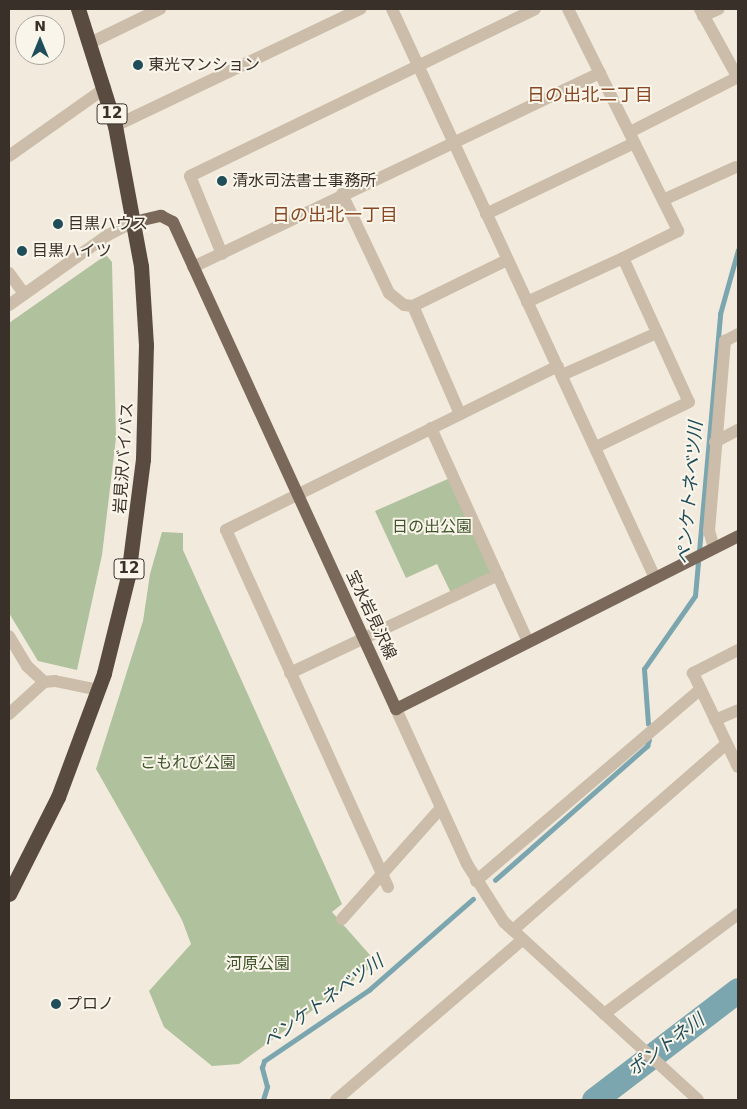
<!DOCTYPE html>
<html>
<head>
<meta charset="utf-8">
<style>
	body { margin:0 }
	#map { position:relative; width:747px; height:1109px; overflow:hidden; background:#f2ebdd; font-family:"DejaVu Sans","Noto Sans JP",sans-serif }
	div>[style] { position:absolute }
	.green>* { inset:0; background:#b0c19d }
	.stream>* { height:4.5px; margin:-2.25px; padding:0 2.25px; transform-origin:2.25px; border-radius:2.25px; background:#7ca6af }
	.river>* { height:25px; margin:-12.5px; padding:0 12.5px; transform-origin:12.5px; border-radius:12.5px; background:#7ca6af }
	.minor>* { height:12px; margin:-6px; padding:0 6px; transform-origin:6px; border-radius:6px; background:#cbbda9 }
	.major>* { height:12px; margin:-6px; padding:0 6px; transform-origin:6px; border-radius:6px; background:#7a695a }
	.highway>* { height:15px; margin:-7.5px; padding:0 7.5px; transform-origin:7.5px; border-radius:7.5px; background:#594b40 }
	.dots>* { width:14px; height:14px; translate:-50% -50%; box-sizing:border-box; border:2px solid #faf5ea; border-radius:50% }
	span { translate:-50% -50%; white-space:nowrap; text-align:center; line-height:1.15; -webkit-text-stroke:4px #faf5ea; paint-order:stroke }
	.shield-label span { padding:1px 4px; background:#faf5ea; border:1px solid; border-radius:4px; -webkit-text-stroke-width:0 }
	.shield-label { font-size:15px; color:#383029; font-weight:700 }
	.poi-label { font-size:16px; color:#383029 }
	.left { translate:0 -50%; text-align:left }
	.street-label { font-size:16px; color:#383029 }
	.park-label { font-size:16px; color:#41562d }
	.neighbourhood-label { font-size:18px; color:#864822 }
	.water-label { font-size:18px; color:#1f4d59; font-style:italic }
	.frame { position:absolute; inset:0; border:10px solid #383029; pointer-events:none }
	.north { position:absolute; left:15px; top:15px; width:50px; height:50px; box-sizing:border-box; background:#faf5ea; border:1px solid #aca69d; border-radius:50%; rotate:0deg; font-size:14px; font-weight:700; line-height:20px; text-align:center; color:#383029 }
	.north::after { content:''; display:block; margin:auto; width:18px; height:22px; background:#1f4d59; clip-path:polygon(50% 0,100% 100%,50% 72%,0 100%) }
</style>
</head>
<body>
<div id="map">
	<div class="green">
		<div style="clip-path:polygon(106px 255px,112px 262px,116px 438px,102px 555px,77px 670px,38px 661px,9px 613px,9px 323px)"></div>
		<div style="clip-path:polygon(450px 478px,494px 573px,451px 593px,437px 564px,406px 578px,375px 511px)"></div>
		<div style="clip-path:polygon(162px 532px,183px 533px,183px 550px,342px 904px,332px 912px,377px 963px,239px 1064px,212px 1066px,164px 1027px,149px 991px,191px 944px,182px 920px,96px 769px,143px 621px,150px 574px)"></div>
	</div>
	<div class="stream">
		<div style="left:648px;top:724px;width:55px;rotate:-94.2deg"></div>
		<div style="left:644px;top:669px;width:89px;rotate:-55.1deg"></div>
		<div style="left:695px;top:596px;width:283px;rotate:-84.9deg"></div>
		<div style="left:720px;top:314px;width:66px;rotate:-74.3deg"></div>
		<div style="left:495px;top:880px;width:203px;rotate:-41.4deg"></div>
		<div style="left:647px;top:746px;width:6px;rotate:-72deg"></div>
		<div style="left:263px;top:1100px;width:14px;rotate:-73deg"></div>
		<div style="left:267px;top:1087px;width:20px;rotate:-105deg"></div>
		<div style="left:262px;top:1068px;width:7px;rotate:-74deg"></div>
		<div style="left:264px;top:1061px;width:127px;rotate:-34.1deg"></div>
		<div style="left:369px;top:990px;width:138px;rotate:-41.2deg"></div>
	</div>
	<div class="river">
		<div style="left:594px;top:1100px;width:181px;rotate:-37.4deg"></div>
	</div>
	<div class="minor">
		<div style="left:392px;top:9px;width:627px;rotate:65.19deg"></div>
		<div style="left:568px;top:9px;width:248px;rotate:63.6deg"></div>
		<div style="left:678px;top:231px;width:61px;rotate:153.9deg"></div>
		<div style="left:623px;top:258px;width:158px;rotate:65.4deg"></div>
		<div style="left:689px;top:402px;width:103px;rotate:154.2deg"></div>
		<div style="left:700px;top:9px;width:79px;rotate:61.2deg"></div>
		<div style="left:703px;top:16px;width:17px;rotate:-24deg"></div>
		<div style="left:90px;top:43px;width:78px;rotate:-25.9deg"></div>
		<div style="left:115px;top:126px;width:272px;rotate:-25.5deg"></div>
		<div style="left:630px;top:132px;width:121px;rotate:-27deg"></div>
		<div style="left:9px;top:156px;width:118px;rotate:-35.3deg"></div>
		<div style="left:342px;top:194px;width:110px;rotate:64.6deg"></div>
		<div style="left:389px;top:293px;width:19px;rotate:39deg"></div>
		<div style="left:404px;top:305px;width:9px;rotate:6deg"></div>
		<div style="left:413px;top:306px;width:105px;rotate:-26.1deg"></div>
		<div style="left:663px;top:200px;width:80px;rotate:-24.3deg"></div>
		<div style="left:486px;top:214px;width:164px;rotate:-25.6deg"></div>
		<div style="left:222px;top:254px;width:84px;rotate:-112.3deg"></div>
		<div style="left:190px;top:176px;width:383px;rotate:-25.8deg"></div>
		<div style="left:193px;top:267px;width:451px;rotate:-25.5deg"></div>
		<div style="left:9px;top:273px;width:26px;rotate:54deg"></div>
		<div style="left:527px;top:302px;width:106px;rotate:-24.6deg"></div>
		<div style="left:9px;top:305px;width:121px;rotate:-35.3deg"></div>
		<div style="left:108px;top:235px;width:29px;rotate:-27deg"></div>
		<div style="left:413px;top:306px;width:118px;rotate:66.5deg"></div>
		<div style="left:562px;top:375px;width:104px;rotate:-23.9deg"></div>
		<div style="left:431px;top:428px;width:235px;rotate:65.6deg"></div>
		<div style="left:715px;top:442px;width:26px;rotate:-28deg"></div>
		<div style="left:714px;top:548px;width:18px;rotate:-106deg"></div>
		<div style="left:709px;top:531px;width:191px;rotate:-85.2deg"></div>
		<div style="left:725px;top:341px;width:15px;rotate:-28deg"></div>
		<div style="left:9px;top:636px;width:35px;rotate:59deg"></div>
		<div style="left:27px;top:666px;width:23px;rotate:43deg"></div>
		<div style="left:738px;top:650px;width:51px;rotate:152.9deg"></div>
		<div style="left:693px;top:673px;width:104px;rotate:64.4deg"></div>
		<div style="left:290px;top:673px;width:230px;rotate:-25.2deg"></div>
		<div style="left:396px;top:709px;width:170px;rotate:65.4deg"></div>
		<div style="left:467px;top:864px;width:69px;rotate:57.5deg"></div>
		<div style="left:504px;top:922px;width:263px;rotate:42.5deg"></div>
		<div style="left:9px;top:714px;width:47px;rotate:-42.4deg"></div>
		<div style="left:44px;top:682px;width:11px;rotate:-5deg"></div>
		<div style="left:55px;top:681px;width:44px;rotate:11.8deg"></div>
		<div style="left:715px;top:720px;width:25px;rotate:-23deg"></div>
		<div style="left:476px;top:881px;width:294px;rotate:-40.5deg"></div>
		<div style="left:388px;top:887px;width:392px;rotate:-114.4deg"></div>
		<div style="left:226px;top:530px;width:370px;rotate:-26.3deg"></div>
		<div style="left:342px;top:919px;width:149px;rotate:-48.3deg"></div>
		<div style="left:513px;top:930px;width:283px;rotate:-41.1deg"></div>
		<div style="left:604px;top:1014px;width:167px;rotate:-36.7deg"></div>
		<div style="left:336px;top:1100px;width:245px;rotate:-40.7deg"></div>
	</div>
	<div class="major">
		<div style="left:134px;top:222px;width:28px;rotate:-13deg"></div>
		<div style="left:161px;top:216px;width:13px;rotate:27deg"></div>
		<div style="left:173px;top:222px;width:536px;rotate:65.4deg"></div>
		<div style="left:396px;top:709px;width:383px;rotate:-26.8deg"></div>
	</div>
	<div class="highway">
		<div style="left:9px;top:894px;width:109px;rotate:-63.2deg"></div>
		<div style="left:58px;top:797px;width:132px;rotate:-69.6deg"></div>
		<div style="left:104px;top:673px;width:100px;rotate:-76.1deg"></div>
		<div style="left:128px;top:576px;width:118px;rotate:-82.7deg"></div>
		<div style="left:143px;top:459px;width:114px;rotate:-88.5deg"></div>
		<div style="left:146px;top:345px;width:79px;rotate:-93.6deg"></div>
		<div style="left:141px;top:266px;width:142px;rotate:-100.5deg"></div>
		<div style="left:115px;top:126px;width:123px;rotate:-107.5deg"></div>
	</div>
	<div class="dots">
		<div style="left:138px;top:65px;background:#1f4d59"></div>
		<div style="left:222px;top:181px;background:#1f4d59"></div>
		<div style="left:58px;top:224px;background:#1f4d59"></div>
		<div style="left:22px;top:251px;background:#1f4d59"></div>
		<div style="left:56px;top:1004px;background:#1f4d59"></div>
	</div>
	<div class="shield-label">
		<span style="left:112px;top:114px">12</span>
		<span style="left:129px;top:569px">12</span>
	</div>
	<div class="poi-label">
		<span class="left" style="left:148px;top:65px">東光マンション</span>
		<span class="left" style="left:232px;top:181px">清水司法書士事務所</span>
		<span class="left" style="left:68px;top:224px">目黒ハウス</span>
		<span class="left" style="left:32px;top:251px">目黒ハイツ</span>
		<span class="left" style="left:66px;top:1004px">プロノ</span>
	</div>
	<div class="street-label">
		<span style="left:124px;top:458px;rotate:-86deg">岩見沢バイパス</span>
		<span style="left:371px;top:615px;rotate:65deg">宝水岩見沢線</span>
	</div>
	<div class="park-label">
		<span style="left:432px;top:527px">日の出公園</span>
		<span style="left:188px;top:763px">こもれび公園</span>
		<span style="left:258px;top:964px">河原公園</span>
	</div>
	<div class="neighbourhood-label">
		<span style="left:590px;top:95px">日の出北二丁目</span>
		<span style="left:335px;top:215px">日の出北一丁目</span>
	</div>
	<div class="water-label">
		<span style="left:690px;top:493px;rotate:-85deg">ペンケトネベツ川</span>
		<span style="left:323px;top:1002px;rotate:-36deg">ペンケトネベツ川</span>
		<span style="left:666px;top:1045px;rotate:-37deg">ポントネ川</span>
	</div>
	<div class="frame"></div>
	<div class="north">N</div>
</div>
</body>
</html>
